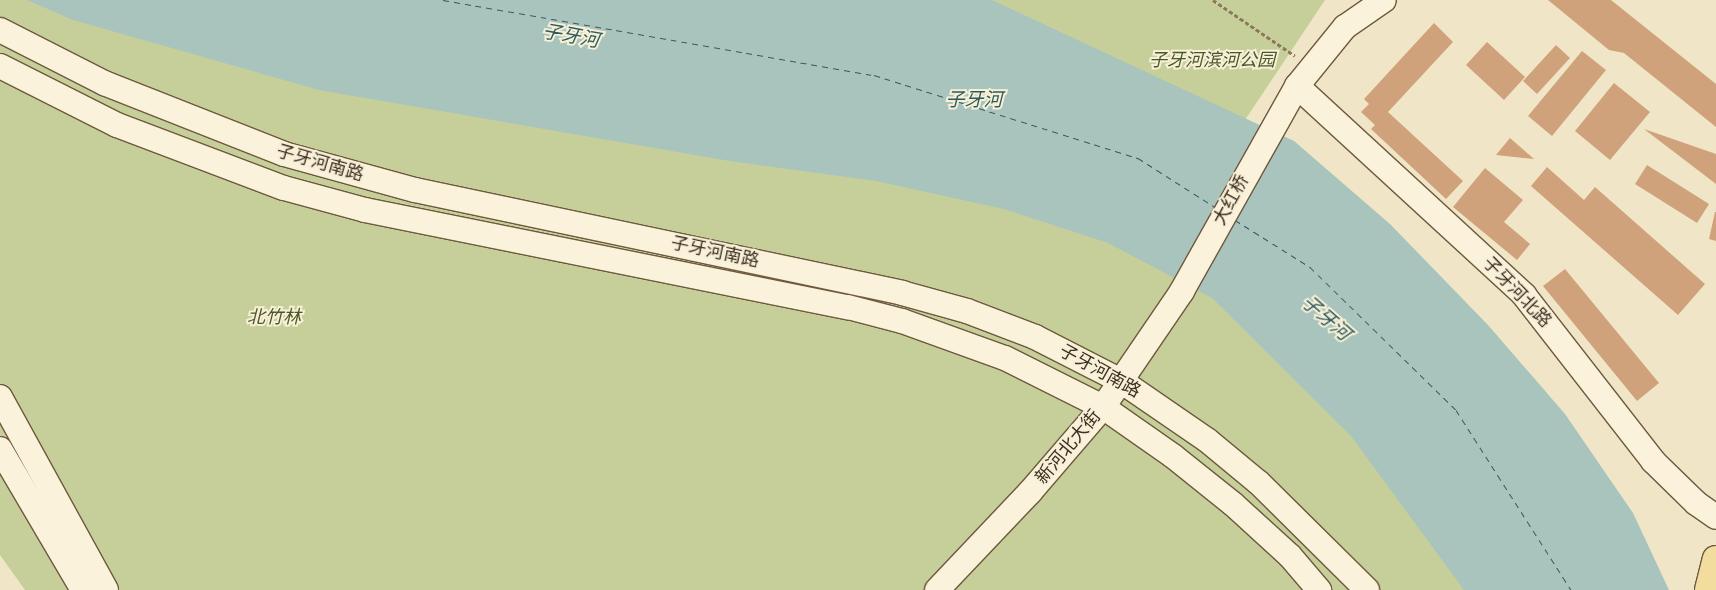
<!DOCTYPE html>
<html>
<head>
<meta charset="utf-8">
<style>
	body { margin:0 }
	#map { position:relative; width:1716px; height:590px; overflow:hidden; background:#f0e6c7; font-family:"Source Serif 4","Noto Sans SC",serif }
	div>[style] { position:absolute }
	.green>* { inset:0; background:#c6cf9a }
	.water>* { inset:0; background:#a8c4bd }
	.ferry>* { height:1px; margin-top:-0.5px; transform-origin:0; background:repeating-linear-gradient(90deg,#2e5c5c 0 6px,transparent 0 11px) }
	.building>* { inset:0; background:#cfa27b }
	.path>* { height:3px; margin-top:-1.5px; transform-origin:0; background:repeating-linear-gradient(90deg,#8c785b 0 4px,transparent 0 6.5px) }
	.roads { filter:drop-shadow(1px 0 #6e593e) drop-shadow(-1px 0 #6e593e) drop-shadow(0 1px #6e593e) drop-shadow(0 -1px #6e593e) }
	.secondary>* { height:24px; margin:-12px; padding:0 12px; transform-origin:12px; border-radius:12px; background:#faf2da }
	.primary>* { height:26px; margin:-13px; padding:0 13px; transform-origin:13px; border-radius:13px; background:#f3dd9e }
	span { translate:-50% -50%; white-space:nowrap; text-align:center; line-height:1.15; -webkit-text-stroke:4px #f7efd7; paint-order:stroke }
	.park-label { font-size:18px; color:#4a5925; font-style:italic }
	.street-label { font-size:18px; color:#3c2f1f }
	.water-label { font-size:19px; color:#2e5c5c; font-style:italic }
</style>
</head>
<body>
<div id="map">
	<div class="green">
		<div style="clip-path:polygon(0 0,123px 0,980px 180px,1229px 295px,1394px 458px,1484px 590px,25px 590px,0 555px)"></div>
		<div style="clip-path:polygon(917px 0,1325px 0,1235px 135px)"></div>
	</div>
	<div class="water">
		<div style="clip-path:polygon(27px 0,992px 0,1294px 141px,1390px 224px,1488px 325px,1565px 414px,1633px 513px,1669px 590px,1464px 590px,1351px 436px,1212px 298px,1108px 243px,1004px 209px,876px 181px,730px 161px,319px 90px,73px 20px)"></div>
	</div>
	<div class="ferry">
		<div style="left:443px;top:0;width:437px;rotate:9.9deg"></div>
		<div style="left:874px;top:75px;width:277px;rotate:17.5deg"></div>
		<div style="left:1138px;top:158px;width:91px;rotate:32.5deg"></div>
		<div style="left:1235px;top:220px;width:89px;rotate:32.1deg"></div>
		<div style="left:1310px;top:267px;width:204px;rotate:44.4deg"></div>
		<div style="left:1456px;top:410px;width:214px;rotate:57.4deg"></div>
	</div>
	<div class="building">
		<div style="clip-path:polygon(1548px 0,1611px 0,1716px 84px,1716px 127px,1624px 53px,1609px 50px)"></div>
		<div style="clip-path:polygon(1434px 23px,1453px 42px,1388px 112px,1463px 181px,1446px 199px,1371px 129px,1375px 125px,1361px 112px,1369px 104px,1364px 99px)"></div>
		<div style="clip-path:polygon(1487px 42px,1525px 77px,1504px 100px,1466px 65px)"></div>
		<div style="clip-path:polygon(1556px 45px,1570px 58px,1537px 94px,1523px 81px)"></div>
		<div style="clip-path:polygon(1582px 51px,1606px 70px,1552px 136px,1528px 116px)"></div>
		<div style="clip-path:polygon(1614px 83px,1650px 112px,1610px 160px,1575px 131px)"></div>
		<div style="clip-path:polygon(1644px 129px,1716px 154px,1716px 184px)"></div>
		<div style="clip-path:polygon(1510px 138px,1534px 159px,1496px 155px)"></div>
		<div style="clip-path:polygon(1647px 165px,1709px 204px,1697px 223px,1635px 184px)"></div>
		<div style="clip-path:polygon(1547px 167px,1584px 200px,1595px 187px,1705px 284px,1678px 315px,1531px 186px)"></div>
		<div style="clip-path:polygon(1485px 168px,1523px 200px,1504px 222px,1530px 244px,1517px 260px,1453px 207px)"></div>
		<div style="clip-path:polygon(1715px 212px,1716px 212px,1716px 241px,1709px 239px)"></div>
		<div style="clip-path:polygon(1565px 269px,1659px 383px,1637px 401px,1543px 286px)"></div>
	</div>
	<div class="path">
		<div style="left:1213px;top:0;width:99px;rotate:34.3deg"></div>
	</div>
	<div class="roads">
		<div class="secondary">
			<div style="left:0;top:30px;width:117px;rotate:27deg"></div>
			<div style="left:104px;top:83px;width:193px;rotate:21.5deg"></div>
			<div style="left:284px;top:154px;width:136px;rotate:15.4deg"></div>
			<div style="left:415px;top:190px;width:498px;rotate:11.9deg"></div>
			<div style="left:902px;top:293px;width:67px;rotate:15.5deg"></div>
			<div style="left:967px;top:311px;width:73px;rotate:20.9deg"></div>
			<div style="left:1035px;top:337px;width:97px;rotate:27.1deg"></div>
			<div style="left:1121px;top:381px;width:104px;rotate:34.5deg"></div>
			<div style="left:1207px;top:440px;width:67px;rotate:39.6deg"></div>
			<div style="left:1259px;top:483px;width:152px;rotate:44.7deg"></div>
			<div style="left:0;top:66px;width:131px;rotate:26.8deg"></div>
			<div style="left:117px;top:125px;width:178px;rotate:20.7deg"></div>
			<div style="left:284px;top:188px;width:84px;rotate:15.2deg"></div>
			<div style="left:365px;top:210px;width:493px;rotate:11.4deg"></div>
			<div style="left:848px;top:307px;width:56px;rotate:14.5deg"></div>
			<div style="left:902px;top:321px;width:109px;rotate:19.8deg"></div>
			<div style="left:1005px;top:358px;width:110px;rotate:26.6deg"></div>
			<div style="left:1103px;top:407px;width:85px;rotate:35deg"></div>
			<div style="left:1173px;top:456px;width:77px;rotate:38.7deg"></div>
			<div style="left:1233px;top:504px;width:77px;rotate:42.4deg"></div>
			<div style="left:1290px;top:556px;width:45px;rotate:49.5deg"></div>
			<div style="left:1297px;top:86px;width:309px;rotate:42.6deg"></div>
			<div style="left:1524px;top:295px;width:210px;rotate:52.1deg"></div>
			<div style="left:1653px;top:461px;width:60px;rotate:44.3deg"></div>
			<div style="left:1696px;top:503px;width:24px;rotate:35deg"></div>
			<div style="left:0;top:397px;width:220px;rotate:61.2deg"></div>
			<div style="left:0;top:449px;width:164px;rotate:59.5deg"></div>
			<div style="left:937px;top:590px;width:135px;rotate:-46.5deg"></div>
			<div style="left:1030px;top:492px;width:112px;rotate:-49.3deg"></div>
			<div style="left:1103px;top:407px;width:140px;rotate:-55.7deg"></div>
			<div style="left:1182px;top:291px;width:235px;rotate:-60.7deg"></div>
			<div style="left:1297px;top:86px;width:76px;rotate:-50.9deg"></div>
			<div style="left:1345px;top:27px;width:47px;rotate:-34.7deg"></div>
		</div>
		<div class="primary">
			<div style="left:1708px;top:590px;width:32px;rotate:-76deg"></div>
		</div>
	</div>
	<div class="park-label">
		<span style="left:1212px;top:60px">子牙河滨河公园</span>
		<span style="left:274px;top:317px">北竹林</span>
	</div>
	<div class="street-label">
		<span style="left:320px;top:163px;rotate:16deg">子牙河南路</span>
		<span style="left:1231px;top:200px;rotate:-61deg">大红桥</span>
		<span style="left:715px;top:252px;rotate:12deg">子牙河南路</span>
		<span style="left:1517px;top:292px;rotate:46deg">子牙河北路</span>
		<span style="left:1100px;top:371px;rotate:29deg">子牙河南路</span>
		<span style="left:1068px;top:447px;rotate:-50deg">新河北大街</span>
	</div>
	<div class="water-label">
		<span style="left:571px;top:36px;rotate:10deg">子牙河</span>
		<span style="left:974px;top:100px">子牙河</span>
		<span style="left:1326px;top:318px;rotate:41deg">子牙河</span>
	</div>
</div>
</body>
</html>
